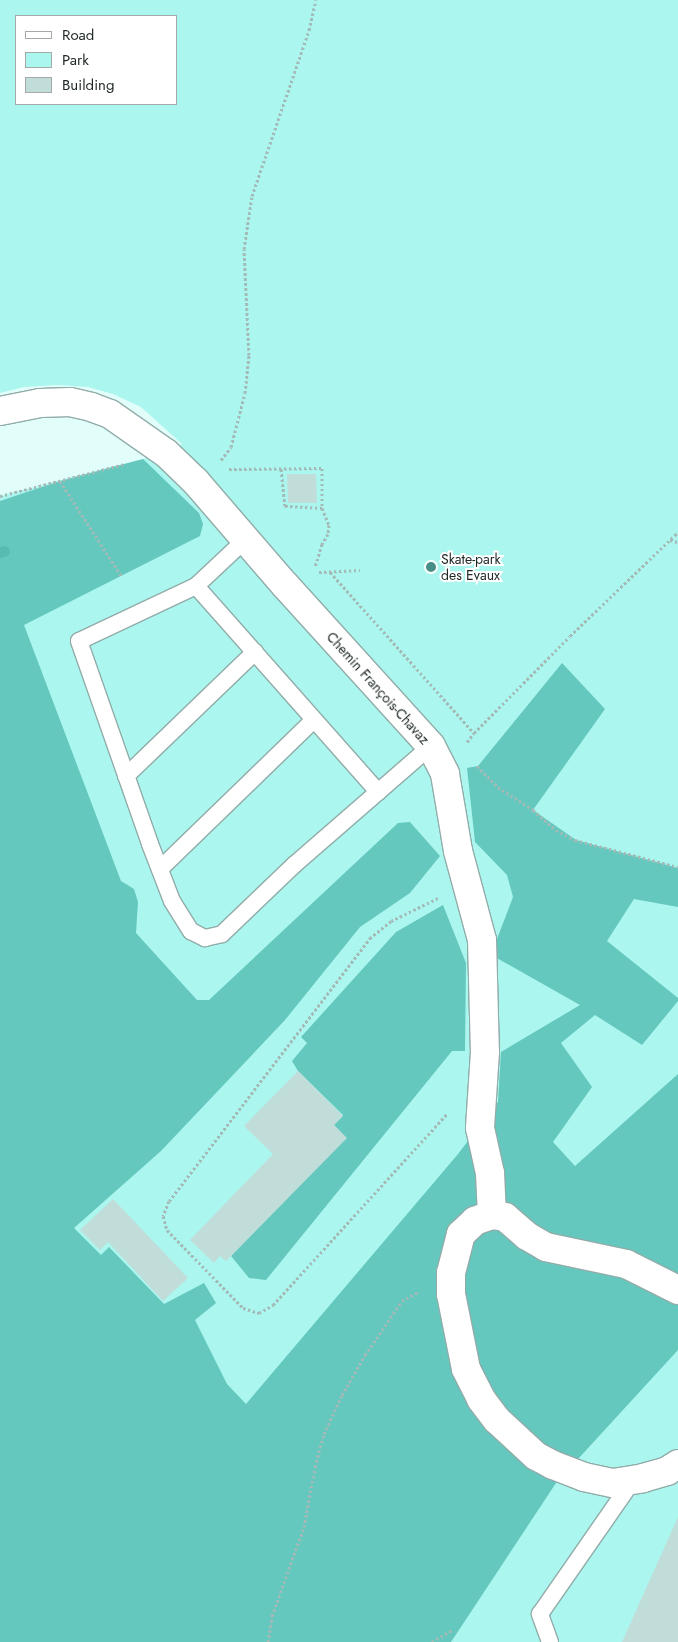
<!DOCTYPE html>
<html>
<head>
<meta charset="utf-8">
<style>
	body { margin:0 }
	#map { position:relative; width:678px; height:1642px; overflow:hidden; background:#e1fefb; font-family:Jost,sans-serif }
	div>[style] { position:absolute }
	.green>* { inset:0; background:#abf6ee }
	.forest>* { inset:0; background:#65c8bf }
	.stream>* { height:11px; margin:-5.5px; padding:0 5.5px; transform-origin:5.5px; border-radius:5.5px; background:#58bbb2 }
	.building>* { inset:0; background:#c1ddda }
	.path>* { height:3px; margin-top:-1.5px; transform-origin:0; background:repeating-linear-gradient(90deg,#a3bab7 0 2.5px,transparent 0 5px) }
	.roads { filter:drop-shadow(1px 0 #91aca9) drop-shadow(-1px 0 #91aca9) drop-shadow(0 1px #91aca9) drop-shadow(0 -1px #91aca9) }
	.lane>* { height:16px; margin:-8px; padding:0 8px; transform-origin:8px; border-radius:8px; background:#fff }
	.street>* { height:28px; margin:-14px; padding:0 14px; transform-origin:14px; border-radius:14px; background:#fff }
	.dots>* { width:14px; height:14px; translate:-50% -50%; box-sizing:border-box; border:2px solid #fff; border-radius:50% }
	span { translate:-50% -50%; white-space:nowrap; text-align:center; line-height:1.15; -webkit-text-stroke:4px #fff; paint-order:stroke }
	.poi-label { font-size:14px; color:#1d2726 }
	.left { translate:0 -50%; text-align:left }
	.street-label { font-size:14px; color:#1d2726 }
	.legend { position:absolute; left:15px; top:15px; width:162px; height:90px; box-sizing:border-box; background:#fff; border:1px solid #a5a9a8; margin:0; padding:6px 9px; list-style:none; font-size:15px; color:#1d2726 }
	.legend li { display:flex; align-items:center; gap:10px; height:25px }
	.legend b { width:25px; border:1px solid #a5a9a8 }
</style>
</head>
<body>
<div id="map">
	<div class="green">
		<div style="clip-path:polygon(evenodd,0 0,678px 0,678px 1642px,0 1642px,0 496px,166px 453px,182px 444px,141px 407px,113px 394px,88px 387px,57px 385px,24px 387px,0 393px,0 0,16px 16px,176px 16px,176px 104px,16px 104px,16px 16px)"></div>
	</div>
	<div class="forest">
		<div style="clip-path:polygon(143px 459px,199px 513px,203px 524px,200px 536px,24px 625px,121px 881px,134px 889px,138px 902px,136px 933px,197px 1000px,209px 1000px,398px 823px,410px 822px,440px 856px,410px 893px,360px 927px,285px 1020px,161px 1151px,74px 1228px,101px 1255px,109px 1247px,164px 1304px,204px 1283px,216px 1303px,195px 1320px,227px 1384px,246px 1404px,458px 1154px,498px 1102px,501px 1052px,580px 1005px,495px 957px,497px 939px,513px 897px,507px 875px,475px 842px,467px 768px,478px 766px,562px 663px,605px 709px,533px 810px,576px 840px,678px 868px,678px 907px,634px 899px,607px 941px,678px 998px,678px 1001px,642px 1045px,595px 1015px,561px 1043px,592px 1087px,553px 1142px,575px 1166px,678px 1074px,678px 1350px,556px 1483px,451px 1642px,0 1642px,0 501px,60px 481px)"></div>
		<div style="clip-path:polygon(443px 905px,466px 963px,465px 1051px,452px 1051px,266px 1280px,249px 1278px,231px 1256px,346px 1138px,334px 1125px,343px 1115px,298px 1071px,292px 1061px,307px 1043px,301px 1037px,396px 932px)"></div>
	</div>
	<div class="stream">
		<div style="left:0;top:552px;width:4px;rotate:-14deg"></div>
	</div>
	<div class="building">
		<div style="clip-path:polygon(287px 474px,316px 474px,317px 503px,288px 503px)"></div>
		<div style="clip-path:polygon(298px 1071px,343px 1116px,334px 1125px,347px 1138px,226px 1261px,220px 1256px,214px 1263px,190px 1240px,273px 1154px,244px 1126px)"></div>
		<div style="clip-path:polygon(113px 1199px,188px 1278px,163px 1301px,108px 1242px,100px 1250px,80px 1230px)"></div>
		<div style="clip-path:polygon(678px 1517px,678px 1642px,622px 1642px)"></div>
	</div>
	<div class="path">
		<div style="left:221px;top:460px;width:16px;rotate:-52deg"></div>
		<div style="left:231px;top:447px;width:56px;rotate:-75.5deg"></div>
		<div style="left:245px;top:393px;width:38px;rotate:-84deg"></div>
		<div style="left:249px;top:355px;width:106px;rotate:-92.7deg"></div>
		<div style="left:244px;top:249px;width:54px;rotate:-81.4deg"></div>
		<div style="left:252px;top:196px;width:176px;rotate:-71deg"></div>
		<div style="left:309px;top:30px;width:31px;rotate:-77deg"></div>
		<div style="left:229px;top:469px;width:93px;rotate:-0.6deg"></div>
		<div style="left:322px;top:468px;width:40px;rotate:90deg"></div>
		<div style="left:322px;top:508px;width:18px;rotate:68deg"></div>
		<div style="left:329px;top:525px;width:9px;rotate:96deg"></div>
		<div style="left:328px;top:534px;width:12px;rotate:121deg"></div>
		<div style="left:322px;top:544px;width:24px;rotate:107deg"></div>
		<div style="left:281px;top:469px;width:37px;rotate:84deg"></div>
		<div style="left:285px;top:506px;width:37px;rotate:3deg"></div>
		<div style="left:60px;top:481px;width:114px;rotate:57.1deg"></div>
		<div style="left:0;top:496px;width:129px;rotate:-14.4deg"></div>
		<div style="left:670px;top:540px;width:8px;rotate:14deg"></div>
		<div style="left:319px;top:572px;width:41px;rotate:-2.8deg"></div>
		<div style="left:330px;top:572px;width:216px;rotate:48.2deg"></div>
		<div style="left:467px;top:742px;width:11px;rotate:-52deg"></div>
		<div style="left:474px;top:733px;width:136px;rotate:-45.3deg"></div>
		<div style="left:570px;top:636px;width:150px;rotate:-43.9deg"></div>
		<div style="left:477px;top:766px;width:30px;rotate:45deg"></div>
		<div style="left:498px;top:787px;width:42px;rotate:33.3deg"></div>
		<div style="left:533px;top:810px;width:30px;rotate:41deg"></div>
		<div style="left:556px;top:830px;width:21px;rotate:28deg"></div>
		<div style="left:575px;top:840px;width:106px;rotate:14.7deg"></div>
		<div style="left:438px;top:898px;width:52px;rotate:153.9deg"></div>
		<div style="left:391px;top:921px;width:26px;rotate:141deg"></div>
		<div style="left:371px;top:937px;width:332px;rotate:127.4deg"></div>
		<div style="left:169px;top:1201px;width:16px;rotate:112deg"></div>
		<div style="left:163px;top:1216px;width:15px;rotate:74deg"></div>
		<div style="left:167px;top:1230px;width:109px;rotate:45.7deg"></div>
		<div style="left:243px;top:1308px;width:17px;rotate:17deg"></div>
		<div style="left:259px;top:1313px;width:16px;rotate:-30deg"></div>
		<div style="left:273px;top:1305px;width:258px;rotate:-47.7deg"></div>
		<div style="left:268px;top:1642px;width:26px;rotate:-81deg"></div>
		<div style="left:272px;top:1616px;width:95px;rotate:-70.2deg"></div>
		<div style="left:304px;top:1527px;width:61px;rotate:-79.6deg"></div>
		<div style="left:315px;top:1467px;width:34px;rotate:-75deg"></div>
		<div style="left:324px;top:1434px;width:43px;rotate:-65.2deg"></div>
		<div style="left:342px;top:1395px;width:46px;rotate:-60.1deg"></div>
		<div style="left:365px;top:1355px;width:65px;rotate:-55.6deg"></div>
		<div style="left:402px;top:1301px;width:18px;rotate:-29deg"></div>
		<div style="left:432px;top:1642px;width:23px;rotate:-31deg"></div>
	</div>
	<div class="roads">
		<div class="lane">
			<div style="left:246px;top:539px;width:69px;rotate:136.8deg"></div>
			<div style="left:196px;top:586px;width:129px;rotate:154.8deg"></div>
			<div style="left:79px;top:641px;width:215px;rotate:70.7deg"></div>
			<div style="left:150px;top:844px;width:61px;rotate:68.9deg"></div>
			<div style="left:172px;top:901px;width:36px;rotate:58deg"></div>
			<div style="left:191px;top:931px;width:16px;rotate:27deg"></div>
			<div style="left:205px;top:938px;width:17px;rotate:-13deg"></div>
			<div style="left:222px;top:934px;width:100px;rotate:-43.8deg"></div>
			<div style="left:294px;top:865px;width:181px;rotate:-41deg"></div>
			<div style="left:196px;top:586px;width:275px;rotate:48.5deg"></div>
			<div style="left:126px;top:776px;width:179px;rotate:-43.9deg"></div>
			<div style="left:160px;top:869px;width:214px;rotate:-44.1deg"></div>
			<div style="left:550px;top:1642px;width:30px;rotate:-110deg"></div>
			<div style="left:540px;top:1614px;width:163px;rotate:-55.2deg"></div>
		</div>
		<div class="street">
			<div style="left:0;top:411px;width:41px;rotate:-11.3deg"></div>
			<div style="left:40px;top:403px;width:30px;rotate:-2deg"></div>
			<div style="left:70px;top:402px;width:22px;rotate:13deg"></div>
			<div style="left:91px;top:407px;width:20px;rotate:20deg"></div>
			<div style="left:110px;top:414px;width:68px;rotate:34.9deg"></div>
			<div style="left:166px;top:453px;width:42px;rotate:44deg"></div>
			<div style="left:196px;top:482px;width:136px;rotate:49.2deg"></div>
			<div style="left:285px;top:585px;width:217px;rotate:47.8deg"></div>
			<div style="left:431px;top:746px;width:31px;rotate:63deg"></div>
			<div style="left:445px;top:774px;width:78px;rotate:80.4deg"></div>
			<div style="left:458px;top:851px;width:92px;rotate:74.9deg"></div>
			<div style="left:482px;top:940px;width:112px;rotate:88.5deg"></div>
			<div style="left:485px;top:1052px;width:76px;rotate:93.8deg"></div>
			<div style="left:480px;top:1128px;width:46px;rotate:77.5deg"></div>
			<div style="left:490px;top:1173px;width:42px;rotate:87.3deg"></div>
			<div style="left:678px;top:1290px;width:58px;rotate:-153.4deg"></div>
			<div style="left:626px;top:1264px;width:82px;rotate:-168deg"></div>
			<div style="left:546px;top:1247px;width:22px;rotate:-150deg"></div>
			<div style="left:527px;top:1236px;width:29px;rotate:-139deg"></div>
			<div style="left:505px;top:1217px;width:13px;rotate:-171deg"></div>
			<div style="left:492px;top:1215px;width:18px;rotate:161deg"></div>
			<div style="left:475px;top:1221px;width:19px;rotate:137deg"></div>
			<div style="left:461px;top:1234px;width:40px;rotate:104.4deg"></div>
			<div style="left:451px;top:1273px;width:21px;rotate:90deg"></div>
			<div style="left:451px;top:1294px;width:76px;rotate:78.7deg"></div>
			<div style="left:466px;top:1369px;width:34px;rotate:63deg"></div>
			<div style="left:481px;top:1399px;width:26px;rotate:53deg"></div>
			<div style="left:497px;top:1420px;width:53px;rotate:42.7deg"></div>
			<div style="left:536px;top:1456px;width:19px;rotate:28deg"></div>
			<div style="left:553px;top:1465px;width:33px;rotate:21deg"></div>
			<div style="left:584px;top:1477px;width:30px;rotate:12deg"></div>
			<div style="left:613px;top:1483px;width:30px;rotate:-9deg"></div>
			<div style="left:643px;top:1478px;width:25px;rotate:-16deg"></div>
			<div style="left:667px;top:1471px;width:13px;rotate:-32deg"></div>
		</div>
	</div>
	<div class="dots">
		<div style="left:431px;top:567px;background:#478e87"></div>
	</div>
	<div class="poi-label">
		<span class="left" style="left:441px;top:567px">Skate-park<br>des Evaux</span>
	</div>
	<div class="street-label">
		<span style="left:378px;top:688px;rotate:48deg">Chemin François-Chavaz</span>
	</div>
	<ul class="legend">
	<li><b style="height:6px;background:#fff"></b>Road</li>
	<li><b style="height:14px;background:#abf6ee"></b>Park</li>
	<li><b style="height:14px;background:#c1ddda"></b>Building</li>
	</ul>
</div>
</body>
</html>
